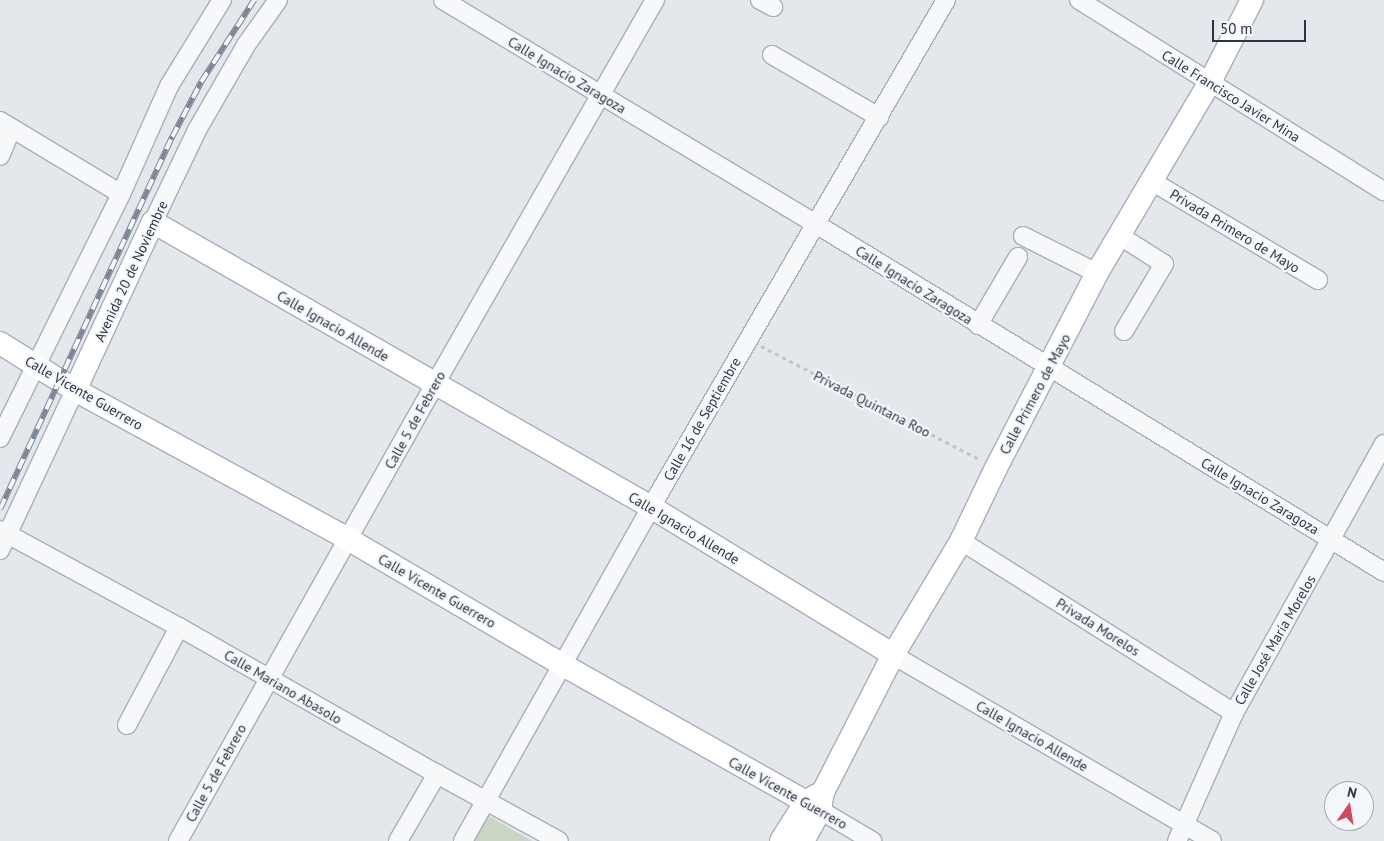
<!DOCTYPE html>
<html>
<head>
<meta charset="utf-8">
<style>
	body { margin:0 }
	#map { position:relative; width:1384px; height:841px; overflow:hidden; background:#e4e7ec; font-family:"PT Sans",sans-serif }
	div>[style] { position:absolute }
	.green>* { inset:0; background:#c9d6c5 }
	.path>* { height:2.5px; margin-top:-1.25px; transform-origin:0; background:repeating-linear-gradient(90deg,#c2c5cb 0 4px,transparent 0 8px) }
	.roads { filter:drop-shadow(1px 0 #a9aeb7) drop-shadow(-1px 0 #a9aeb7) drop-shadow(0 1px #a9aeb7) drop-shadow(0 -1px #a9aeb7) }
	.minor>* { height:18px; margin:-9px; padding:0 9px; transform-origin:9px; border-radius:9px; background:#f7f8fa }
	.major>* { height:22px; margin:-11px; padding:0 11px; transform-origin:11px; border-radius:11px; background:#fff }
	.rail>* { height:5.5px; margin-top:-2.75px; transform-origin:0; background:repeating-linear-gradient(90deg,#f4f6f9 0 11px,#7d8696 0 22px); box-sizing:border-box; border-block:1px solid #7d8696 }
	span { translate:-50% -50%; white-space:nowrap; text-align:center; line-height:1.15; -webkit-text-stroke:4.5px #f4f6f9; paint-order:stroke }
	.street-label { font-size:14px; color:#2b3445 }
	.north { position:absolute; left:1324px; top:781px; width:50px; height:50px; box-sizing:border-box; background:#f4f6f9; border:1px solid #a4a8b1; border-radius:50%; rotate:13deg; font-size:14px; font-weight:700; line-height:20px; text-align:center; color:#2b3445 }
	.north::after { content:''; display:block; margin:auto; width:18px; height:22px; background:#d1495b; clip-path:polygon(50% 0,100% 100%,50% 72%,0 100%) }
	.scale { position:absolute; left:1212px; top:20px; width:94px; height:22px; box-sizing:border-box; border:2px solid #2b3445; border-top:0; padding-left:6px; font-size:15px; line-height:18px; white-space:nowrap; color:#2b3445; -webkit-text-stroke:4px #f4f6f9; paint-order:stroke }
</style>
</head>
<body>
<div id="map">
	<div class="green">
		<div style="clip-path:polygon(489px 816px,532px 841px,474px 841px)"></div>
	</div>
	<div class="path">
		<div style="left:761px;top:346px;width:248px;rotate:27.4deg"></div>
	</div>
	<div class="roads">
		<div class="minor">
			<div style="left:443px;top:0;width:435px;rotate:31deg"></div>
			<div style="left:816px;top:224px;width:666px;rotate:31.49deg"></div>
			<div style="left:760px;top:0;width:15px;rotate:28deg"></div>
			<div style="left:1079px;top:0;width:360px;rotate:32.1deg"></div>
			<div style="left:772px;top:55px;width:124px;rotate:30.1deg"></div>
			<div style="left:0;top:121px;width:141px;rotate:31.1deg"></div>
			<div style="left:0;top:156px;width:30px;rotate:-67deg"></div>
			<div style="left:1153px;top:182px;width:192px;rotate:30.7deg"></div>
			<div style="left:153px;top:222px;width:102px;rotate:-64.4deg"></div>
			<div style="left:197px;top:130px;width:98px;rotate:-60deg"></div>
			<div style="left:246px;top:45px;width:55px;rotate:-54.6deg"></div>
			<div style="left:1023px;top:236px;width:83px;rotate:26.6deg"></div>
			<div style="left:1120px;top:236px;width:52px;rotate:32.5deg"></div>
			<div style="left:1164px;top:264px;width:78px;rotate:120.8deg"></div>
			<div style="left:978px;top:325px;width:79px;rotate:-59.5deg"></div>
			<div style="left:0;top:438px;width:272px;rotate:-63.6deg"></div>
			<div style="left:121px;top:194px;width:118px;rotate:-66deg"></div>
			<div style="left:169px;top:86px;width:101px;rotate:-58.4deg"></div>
			<div style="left:0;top:530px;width:204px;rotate:28.5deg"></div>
			<div style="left:179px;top:627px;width:297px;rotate:29.7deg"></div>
			<div style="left:437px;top:774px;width:139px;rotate:28.8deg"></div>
			<div style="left:961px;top:541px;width:323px;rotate:32.2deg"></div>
			<div style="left:0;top:550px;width:177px;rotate:-64.9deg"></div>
			<div style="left:893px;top:655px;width:369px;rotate:30.2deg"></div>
			<div style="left:127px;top:725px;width:111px;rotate:-62deg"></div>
			<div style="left:820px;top:810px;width:61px;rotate:30.8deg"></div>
			<div style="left:178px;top:841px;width:524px;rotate:-60.65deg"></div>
			<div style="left:435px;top:384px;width:443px;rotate:-60.2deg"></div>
			<div style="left:398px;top:841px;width:78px;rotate:-59.8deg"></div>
			<div style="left:463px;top:841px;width:383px;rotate:-60.6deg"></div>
			<div style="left:651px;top:507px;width:587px;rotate:-59.81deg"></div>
			<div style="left:1177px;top:841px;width:140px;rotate:-66deg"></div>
			<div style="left:1234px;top:713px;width:308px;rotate:-60.9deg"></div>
		</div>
		<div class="major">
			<div style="left:0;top:343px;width:89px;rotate:32.1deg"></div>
			<div style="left:75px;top:390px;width:311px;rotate:28.6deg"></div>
			<div style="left:348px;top:539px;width:249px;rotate:30.4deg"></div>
			<div style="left:563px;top:665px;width:295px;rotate:29.4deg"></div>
			<div style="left:75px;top:390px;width:185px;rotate:-65.1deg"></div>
			<div style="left:153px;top:222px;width:574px;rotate:29.78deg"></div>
			<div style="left:651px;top:507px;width:284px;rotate:31.4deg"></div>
			<div style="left:781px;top:841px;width:45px;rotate:-57.7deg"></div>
			<div style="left:805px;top:803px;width:14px;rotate:-34deg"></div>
			<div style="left:803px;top:841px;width:35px;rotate:-61deg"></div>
			<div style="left:820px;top:810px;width:18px;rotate:-81deg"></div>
			<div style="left:823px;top:792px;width:154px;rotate:-62.9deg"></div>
			<div style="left:893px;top:655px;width:133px;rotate:-59.2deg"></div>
			<div style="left:961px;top:541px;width:81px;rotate:-64.4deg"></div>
			<div style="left:996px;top:468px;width:220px;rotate:-62.6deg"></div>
			<div style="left:1097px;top:273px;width:222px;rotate:-59.4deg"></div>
			<div style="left:1210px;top:82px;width:92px;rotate:-62.9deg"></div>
		</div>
	</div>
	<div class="rail">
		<div style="left:0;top:509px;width:410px;rotate:-65.2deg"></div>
		<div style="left:172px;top:137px;width:62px;rotate:-62.2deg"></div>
		<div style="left:201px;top:82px;width:98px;rotate:-57.1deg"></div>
	</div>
	<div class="street-label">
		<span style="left:567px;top:75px;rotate:31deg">Calle Ignacio Zaragoza</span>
		<span style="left:1231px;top:96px;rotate:32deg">Calle Francisco Javier Mina</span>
		<span style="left:1235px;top:231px;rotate:31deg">Privada Primero de Mayo</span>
		<span style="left:131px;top:271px;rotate:-65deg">Avenida 20 de Noviembre</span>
		<span style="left:914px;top:285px;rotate:32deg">Calle Ignacio Zaragoza</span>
		<span style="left:333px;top:326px;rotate:30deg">Calle Ignacio Allende</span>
		<span style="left:84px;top:393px;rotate:30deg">Calle Vicente Guerrero</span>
		<span style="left:1035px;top:394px;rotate:-62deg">Calle Primero de Mayo</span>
		<span style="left:872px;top:404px;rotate:27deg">Privada Quintana Roo</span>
		<span style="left:702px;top:419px;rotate:-60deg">Calle 16 de Septiembre</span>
		<span style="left:415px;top:420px;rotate:-61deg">Calle 5 de Febrero</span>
		<span style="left:1260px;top:496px;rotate:31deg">Calle Ignacio Zaragoza</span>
		<span style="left:684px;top:528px;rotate:31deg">Calle Ignacio Allende</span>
		<span style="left:437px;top:591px;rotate:30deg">Calle Vicente Guerrero</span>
		<span style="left:1098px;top:627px;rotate:32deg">Privada Morelos</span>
		<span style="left:1275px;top:640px;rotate:-60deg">Calle José María Morelos</span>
		<span style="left:283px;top:687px;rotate:30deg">Calle Mariano Abasolo</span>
		<span style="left:1032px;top:736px;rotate:30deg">Calle Ignacio Allende</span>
		<span style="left:216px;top:773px;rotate:-61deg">Calle 5 de Febrero</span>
		<span style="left:788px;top:793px;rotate:29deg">Calle Vicente Guerrero</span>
	</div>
	<div class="north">N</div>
	<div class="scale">50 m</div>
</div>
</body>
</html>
